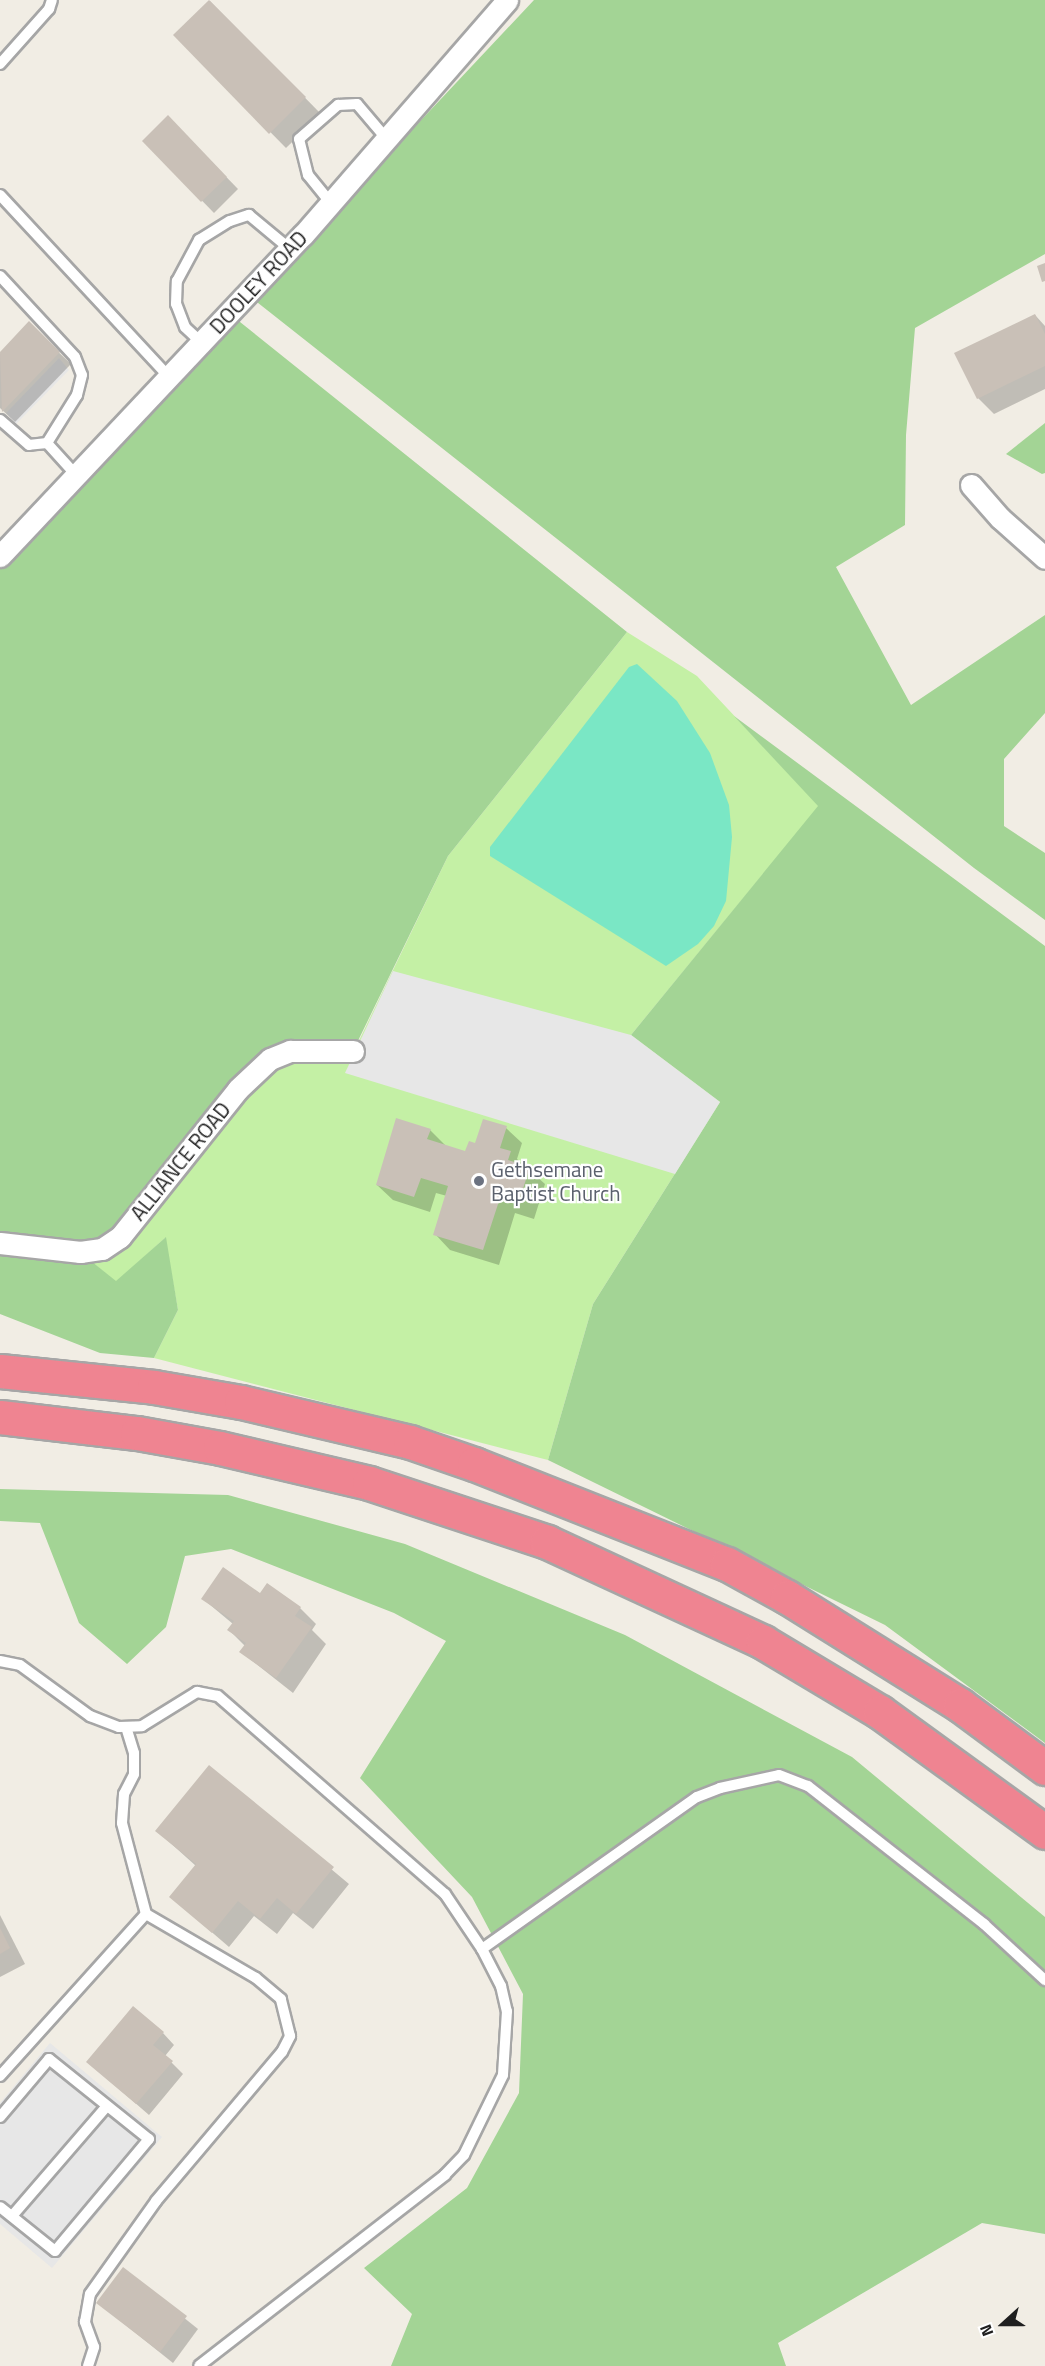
<!DOCTYPE html>
<html>
<head>
<meta charset="utf-8">
<style>
	body { margin:0 }
	#map { position:relative; width:1045px; height:2366px; overflow:hidden; background:#f1ede4; font-family:"Titillium Web",sans-serif }
	div>[style] { position:absolute }
	.grass>* { inset:0; background:#c4f0a5 }
	.forest>* { inset:0; background:#a3d495 }
	.pitch>* { inset:0; background:#7ae7c5 }
	.parking>* { inset:0; background:#e7e7e7 }
	.shadow>* { inset:0; background:#0003 }
	.building>* { inset:0; background:#c9c0b7 }
	.roads { filter:drop-shadow(2px 0 #a6a6a6) drop-shadow(-2px 0 #a6a6a6) drop-shadow(0 2px #a6a6a6) drop-shadow(0 -2px #a6a6a6) }
	.service>* { height:10px; margin:-5px; padding:0 5px; transform-origin:5px; border-radius:5px; background:#fff }
	.minor>* { height:21px; margin:-10.5px; padding:0 10.5px; transform-origin:10.5px; border-radius:10.5px; background:#fff }
	.motorway>* { height:33px; margin:-16.5px; padding:0 16.5px; transform-origin:16.5px; border-radius:16.5px; background:#ef8491 }
	.dots>* { width:16px; height:16px; translate:-50% -50%; box-sizing:border-box; border:3px solid #fff; border-radius:50% }
	span { translate:-50% -50%; white-space:nowrap; text-align:center; line-height:1.15; -webkit-text-stroke:4.5px #fff; paint-order:stroke }
	.street-label { font-size:21px; color:#1f1f1f }
	.worship-label { font-size:21px; color:#5b616d }
	.left { translate:0 -50%; text-align:left }
	.north { position:absolute; left:973px; top:2294px; width:60px; height:60px; -webkit-text-stroke:4px #fff; paint-order:stroke; rotate:249deg; font-size:16px; font-weight:700; line-height:24px; text-align:center; color:#1f1f1f }
	.north::after { content:''; display:block; margin:auto; width:21px; height:27px; background:#1f1f1f; clip-path:polygon(50% 0,100% 100%,50% 72%,0 100%) }
</style>
</head>
<body>
<div id="map">
	<div class="grass">
		<div style="clip-path:polygon(627px 632px,697px 676px,819px 806px,631px 1035px,720px 1102px,593px 1304px,548px 1460px,154px 1358px,178px 1310px,165px 1238px,116px 1282px,80px 1252px,270px 1059px,354px 1051px,448px 856px)"></div>
	</div>
	<div class="forest">
		<div style="clip-path:polygon(534px 0,1045px 0,1045px 254px,915px 328px,906px 435px,905px 525px,836px 567px,911px 705px,1045px 615px,1045px 713px,1004px 759px,1004px 826px,1045px 853px,1045px 920px,974px 868px,253px 299px)"></div>
		<div style="clip-path:polygon(235px 318px,627px 632px,448px 856px,353px 1051px,270px 1059px,133px 1219px,81px 1253px,116px 1281px,166px 1237px,178px 1310px,154px 1358px,100px 1353px,0 1314px,0 567px)"></div>
		<div style="clip-path:polygon(1045px 423px,1045px 473px,1042px 474px,1006px 454px)"></div>
		<div style="clip-path:polygon(734px 716px,1045px 946px,1045px 1743px,885px 1625px,548px 1460px,593px 1304px,720px 1102px,631px 1035px,818px 806px)"></div>
		<div style="clip-path:polygon(0 1489px,228px 1495px,405px 1544px,625px 1635px,852px 1757px,1045px 1917px,1045px 2234px,982px 2223px,778px 2343px,786px 2366px,391px 2366px,412px 2314px,364px 2268px,467px 2188px,519px 2093px,523px 1994px,472px 1897px,360px 1778px,446px 1641px,394px 1613px,231px 1549px,185px 1556px,166px 1627px,127px 1664px,79px 1623px,40px 1523px,0 1521px)"></div>
	</div>
	<div class="pitch">
		<div style="clip-path:polygon(637px 664px,677px 701px,710px 753px,729px 805px,732px 837px,726px 901px,714px 926px,698px 944px,666px 966px,490px 856px,490px 847px,629px 667px)"></div>
	</div>
	<div class="parking">
		<div style="clip-path:polygon(59px 358px,69px 370px,16px 424px,6px 413px)"></div>
		<div style="clip-path:polygon(393px 971px,631px 1035px,720px 1102px,675px 1174px,345px 1073px)"></div>
		<div style="clip-path:polygon(50px 2043px,162px 2137px,52px 2268px,0 2224px,0 2103px)"></div>
	</div>
	<div class="shadow">
		<div style="clip-path:polygon(210px 1px,321px 114px,286px 148px,175px 35px)"></div>
		<div style="clip-path:polygon(168px 117px,238px 189px,214px 213px,144px 141px)"></div>
		<div style="clip-path:polygon(1035px 315px,1045px 326px,1045px 389px,994px 414px,978px 398px)"></div>
		<div style="clip-path:polygon(29px 324px,71px 364px,15px 422px,0 408px,0 354px)"></div>
		<div style="clip-path:polygon(506px 1128px,522px 1143px,517px 1159px,545px 1184px,534px 1219px,515px 1213px,499px 1265px,450px 1250px,435px 1234px,447px 1196px,436px 1193px,430px 1212px,393px 1200px,377px 1185px,430px 1130px,446px 1146px,466px 1153px)"></div>
		<div style="clip-path:polygon(260px 1595px,300px 1608px,316px 1624px,312px 1630px,326px 1644px,293px 1693px,241px 1652px,245px 1646px,229px 1630px,233px 1624px,203px 1599px)"></div>
		<div style="clip-path:polygon(209px 1767px,349px 1884px,313px 1929px,293px 1913px,277px 1934px,254px 1916px,229px 1947px,171px 1897px,196px 1866px,157px 1831px)"></div>
		<div style="clip-path:polygon(0 1915px,25px 1964px,0 1977px)"></div>
		<div style="clip-path:polygon(163px 2033px,174px 2045px,165px 2056px,183px 2074px,149px 2115px,88px 2062px)"></div>
		<div style="clip-path:polygon(123px 2269px,198px 2329px,173px 2363px,98px 2303px)"></div>
	</div>
	<div class="building">
		<div style="clip-path:polygon(209px 0,306px 97px,269px 134px,173px 35px)"></div>
		<div style="clip-path:polygon(168px 115px,227px 177px,201px 202px,142px 141px)"></div>
		<div style="clip-path:polygon(1045px 263px,1045px 281px,1042px 282px,1037px 266px)"></div>
		<div style="clip-path:polygon(1035px 314px,1045px 334px,1045px 366px,977px 399px,954px 353px)"></div>
		<div style="clip-path:polygon(29px 321px,60px 352px,2px 412px,0 352px)"></div>
		<div style="clip-path:polygon(396px 1118px,431px 1129px,427px 1139px,465px 1151px,469px 1141px,475px 1143px,483px 1119px,507px 1126px,500px 1148px,511px 1151px,508px 1160px,530px 1167px,518px 1204px,500px 1198px,483px 1250px,433px 1235px,448px 1186px,421px 1178px,414px 1197px,376px 1185px)"></div>
		<div style="clip-path:polygon(223px 1567px,260px 1593px,267px 1583px,301px 1607px,295px 1616px,312px 1627px,276px 1678px,239px 1652px,246px 1643px,227px 1630px,234px 1621px,201px 1599px)"></div>
		<div style="clip-path:polygon(209px 1765px,334px 1867px,296px 1914px,277px 1898px,260px 1919px,238px 1901px,212px 1933px,169px 1897px,196px 1864px,155px 1831px)"></div>
		<div style="clip-path:polygon(0 1928px,10px 1948px,0 1954px)"></div>
		<div style="clip-path:polygon(133px 2006px,164px 2032px,153px 2045px,173px 2061px,136px 2104px,86px 2062px)"></div>
		<div style="clip-path:polygon(123px 2267px,187px 2316px,160px 2352px,96px 2303px)"></div>
	</div>
	<div class="roads">
		<div class="service">
			<div style="left:0;top:64px;width:74px;rotate:-48.3deg"></div>
			<div style="left:49px;top:9px;width:9px;rotate:-72deg"></div>
			<div style="left:0;top:195px;width:250px;rotate:47.1deg"></div>
			<div style="left:330px;top:202px;width:35px;rotate:-129deg"></div>
			<div style="left:308px;top:175px;width:37px;rotate:-104deg"></div>
			<div style="left:299px;top:139px;width:52px;rotate:-41.1deg"></div>
			<div style="left:338px;top:105px;width:19px;rotate:-3deg"></div>
			<div style="left:357px;top:104px;width:43px;rotate:49.7deg"></div>
			<div style="left:0;top:276px;width:110px;rotate:47.2deg"></div>
			<div style="left:75px;top:357px;width:19px;rotate:69deg"></div>
			<div style="left:82px;top:375px;width:21px;rotate:104deg"></div>
			<div style="left:77px;top:395px;width:57px;rotate:122deg"></div>
			<div style="left:47px;top:443px;width:18px;rotate:174deg"></div>
			<div style="left:29px;top:445px;width:38px;rotate:-139deg"></div>
			<div style="left:202px;top:343px;width:23px;rotate:-137deg"></div>
			<div style="left:185px;top:327px;width:25px;rotate:-111deg"></div>
			<div style="left:176px;top:304px;width:23px;rotate:-88deg"></div>
			<div style="left:177px;top:281px;width:47px;rotate:-61.8deg"></div>
			<div style="left:199px;top:240px;width:36px;rotate:-32deg"></div>
			<div style="left:230px;top:221px;width:20px;rotate:-18deg"></div>
			<div style="left:249px;top:215px;width:53px;rotate:39.7deg"></div>
			<div style="left:47px;top:443px;width:45px;rotate:47.7deg"></div>
			<div style="left:0;top:1661px;width:20px;rotate:11deg"></div>
			<div style="left:20px;top:1665px;width:87px;rotate:36.1deg"></div>
			<div style="left:90px;top:1716px;width:31px;rotate:21deg"></div>
			<div style="left:119px;top:1727px;width:23px;rotate:-2deg"></div>
			<div style="left:142px;top:1726px;width:65px;rotate:-31.7deg"></div>
			<div style="left:197px;top:1692px;width:21px;rotate:11deg"></div>
			<div style="left:218px;top:1696px;width:301px;rotate:41.1deg"></div>
			<div style="left:445px;top:1894px;width:66px;rotate:56.1deg"></div>
			<div style="left:482px;top:1949px;width:42px;rotate:62.8deg"></div>
			<div style="left:501px;top:1986px;width:26px;rotate:77deg"></div>
			<div style="left:507px;top:2011px;width:64px;rotate:93.6deg"></div>
			<div style="left:503px;top:2075px;width:89px;rotate:116deg"></div>
			<div style="left:464px;top:2155px;width:28px;rotate:134deg"></div>
			<div style="left:445px;top:2175px;width:311px;rotate:142.2deg"></div>
			<div style="left:482px;top:1949px;width:263px;rotate:-35.3deg"></div>
			<div style="left:697px;top:1797px;width:25px;rotate:-21deg"></div>
			<div style="left:720px;top:1788px;width:60px;rotate:-12.4deg"></div>
			<div style="left:779px;top:1775px;width:31px;rotate:21deg"></div>
			<div style="left:808px;top:1786px;width:224px;rotate:38.1deg"></div>
			<div style="left:984px;top:1924px;width:83px;rotate:42.6deg"></div>
			<div style="left:0;top:2076px;width:218px;rotate:-48deg"></div>
			<div style="left:146px;top:1914px;width:94px;rotate:-104.8deg"></div>
			<div style="left:122px;top:1823px;width:29px;rotate:-86deg"></div>
			<div style="left:124px;top:1794px;width:22px;rotate:-63deg"></div>
			<div style="left:134px;top:1774px;width:21px;rotate:-90deg"></div>
			<div style="left:134px;top:1753px;width:27px;rotate:-107deg"></div>
			<div style="left:0;top:2117px;width:76px;rotate:-49.8deg"></div>
			<div style="left:49px;top:2059px;width:128px;rotate:38.7deg"></div>
			<div style="left:149px;top:2139px;width:146px;rotate:130deg"></div>
			<div style="left:55px;top:2251px;width:70px;rotate:-141.3deg"></div>
			<div style="left:12px;top:2216px;width:145px;rotate:-49.2deg"></div>
			<div style="left:88px;top:2366px;width:20px;rotate:-72deg"></div>
			<div style="left:94px;top:2347px;width:27px;rotate:-110deg"></div>
			<div style="left:85px;top:2322px;width:28px;rotate:-80deg"></div>
			<div style="left:90px;top:2294px;width:114px;rotate:-54.6deg"></div>
			<div style="left:156px;top:2201px;width:195px;rotate:-49.8deg"></div>
			<div style="left:282px;top:2052px;width:18px;rotate:-63deg"></div>
			<div style="left:290px;top:2036px;width:38px;rotate:-104deg"></div>
			<div style="left:281px;top:1999px;width:33px;rotate:-140deg"></div>
			<div style="left:256px;top:1978px;width:127px;rotate:-149.8deg"></div>
		</div>
		<div class="minor">
			<div style="left:971px;top:485px;width:44px;rotate:48.7deg"></div>
			<div style="left:1000px;top:518px;width:60px;rotate:41.6deg"></div>
			<div style="left:0;top:556px;width:441px;rotate:-46.7deg"></div>
			<div style="left:303px;top:235px;width:311px;rotate:-49deg"></div>
			<div style="left:0;top:1243px;width:81px;rotate:6.4deg"></div>
			<div style="left:80px;top:1252px;width:22px;rotate:-8deg"></div>
			<div style="left:102px;top:1249px;width:22px;rotate:-34deg"></div>
			<div style="left:120px;top:1237px;width:189px;rotate:-51.4deg"></div>
			<div style="left:238px;top:1089px;width:44px;rotate:-43.2deg"></div>
			<div style="left:270px;top:1059px;width:22px;rotate:-22deg"></div>
			<div style="left:290px;top:1051px;width:63px"></div>
		</div>
		<div class="motorway">
			<div style="left:0;top:1371px;width:155px;rotate:5.9deg"></div>
			<div style="left:154px;top:1387px;width:88px;rotate:9.8deg"></div>
			<div style="left:241px;top:1402px;width:174px;rotate:13.3deg"></div>
			<div style="left:410px;top:1442px;width:68px;rotate:19deg"></div>
			<div style="left:474px;top:1464px;width:272px;rotate:21.6deg"></div>
			<div style="left:727px;top:1564px;width:68px;rotate:28.8deg"></div>
			<div style="left:787px;top:1597px;width:204px;rotate:32deg"></div>
			<div style="left:960px;top:1705px;width:106px;rotate:36.5deg"></div>
			<div style="left:0;top:1417px;width:138px;rotate:6.7deg"></div>
			<div style="left:137px;top:1433px;width:84px;rotate:10.2deg"></div>
			<div style="left:220px;top:1448px;width:153px;rotate:13.2deg"></div>
			<div style="left:369px;top:1483px;width:188px;rotate:18.3deg"></div>
			<div style="left:547px;top:1542px;width:238px;rotate:24.8deg"></div>
			<div style="left:763px;top:1642px;width:136px;rotate:30.9deg"></div>
			<div style="left:880px;top:1712px;width:204px;rotate:36deg"></div>
		</div>
	</div>
	<div class="dots">
		<div style="left:479px;top:1181px;background:#6b7280"></div>
	</div>
	<div class="street-label">
		<span style="left:258px;top:282px;rotate:-47deg">DOOLEY ROAD</span>
		<span style="left:180px;top:1161px;rotate:-51deg">ALLIANCE ROAD</span>
	</div>
	<div class="worship-label">
		<span class="left" style="left:491px;top:1181px">Gethsemane<br>Baptist Church</span>
	</div>
	<div class="north">N</div>
</div>
</body>
</html>
